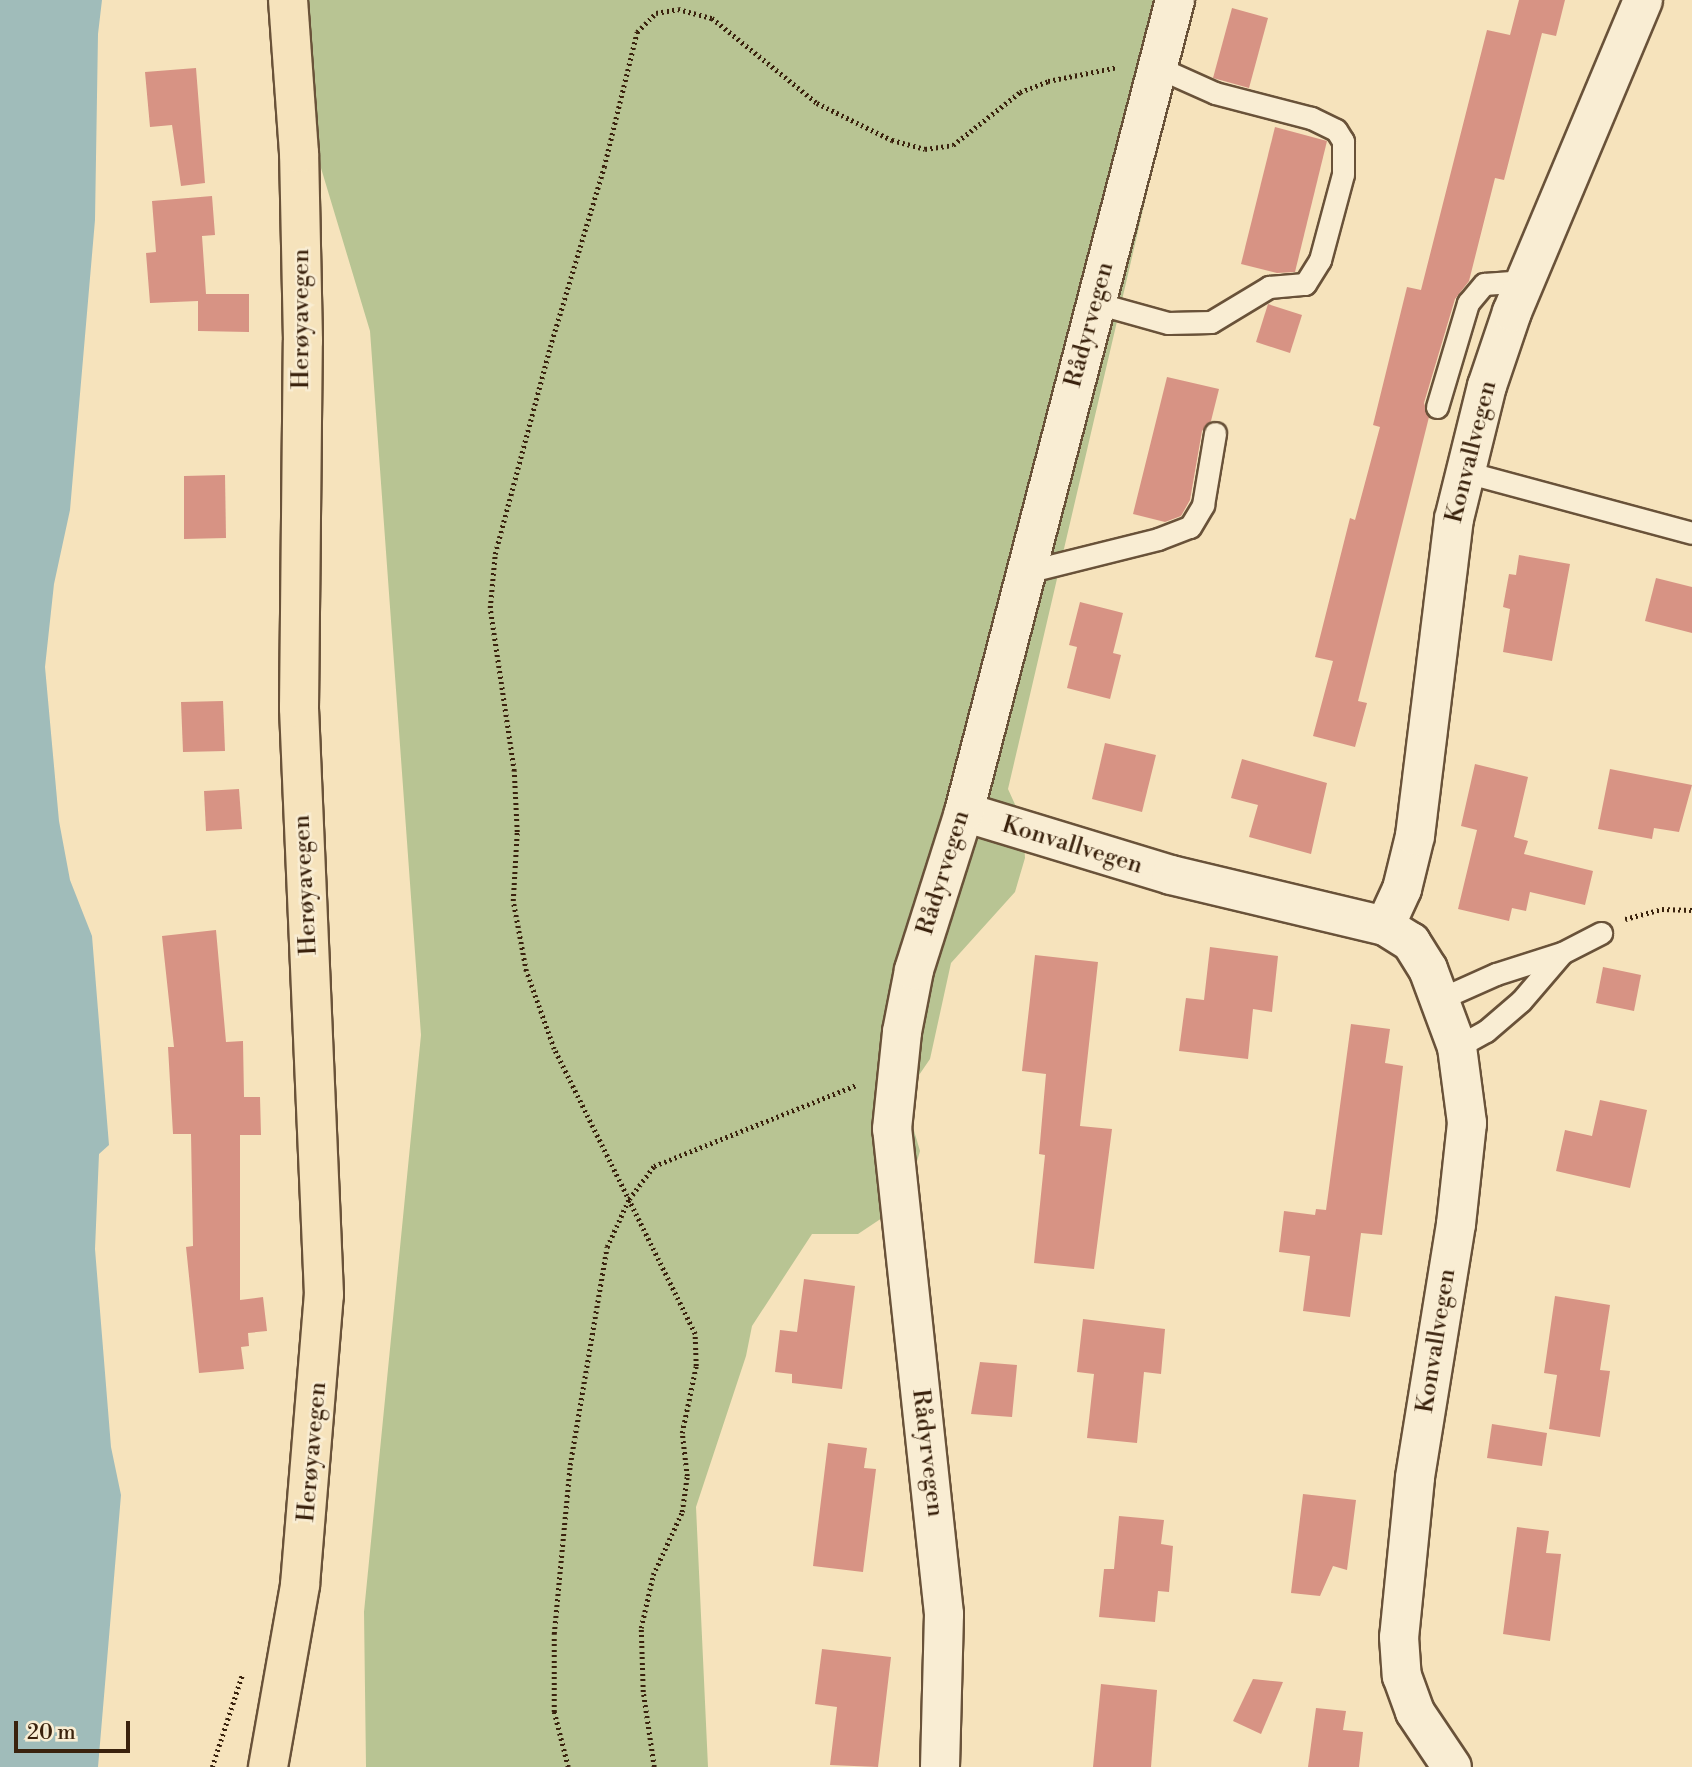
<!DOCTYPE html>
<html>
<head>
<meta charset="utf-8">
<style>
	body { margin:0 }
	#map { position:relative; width:1692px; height:1767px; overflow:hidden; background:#f6e3bc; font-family:"Libre Bodoni",serif }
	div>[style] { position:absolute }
	.green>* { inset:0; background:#b8c493 }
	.water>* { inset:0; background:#a0bcba }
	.building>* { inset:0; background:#d79384 }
	.path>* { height:4.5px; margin-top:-2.25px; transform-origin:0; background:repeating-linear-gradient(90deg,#3a220d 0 2px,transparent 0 5.5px) }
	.roads { filter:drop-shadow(2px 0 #695239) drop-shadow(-2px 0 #695239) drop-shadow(0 2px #695239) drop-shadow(0 -2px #695239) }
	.lane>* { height:21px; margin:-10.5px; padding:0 10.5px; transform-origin:10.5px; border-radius:10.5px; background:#f9edd3 }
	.street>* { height:38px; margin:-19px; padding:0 19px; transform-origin:19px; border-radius:19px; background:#f9edd3 }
	.highway>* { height:38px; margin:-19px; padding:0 19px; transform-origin:19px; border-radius:19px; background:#f6e3bc }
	span { translate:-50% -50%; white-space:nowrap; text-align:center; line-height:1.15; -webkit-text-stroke:5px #f9edd3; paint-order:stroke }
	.street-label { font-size:24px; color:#3a220d }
	.scale { position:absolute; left:14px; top:1721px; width:116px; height:32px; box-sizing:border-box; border:4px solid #3a220d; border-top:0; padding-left:9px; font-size:21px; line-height:24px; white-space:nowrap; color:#3a220d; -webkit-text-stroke:5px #f9edd3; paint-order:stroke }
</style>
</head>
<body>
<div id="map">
	<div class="green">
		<div style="clip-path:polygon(283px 0,1173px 0,1177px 64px,1008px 789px,1023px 822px,1025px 858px,1015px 892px,951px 963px,930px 1059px,904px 1097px,920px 1151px,910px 1185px,888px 1214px,858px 1234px,812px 1234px,752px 1326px,746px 1356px,696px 1507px,708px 1767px,366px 1767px,364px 1612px,421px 1035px,370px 331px,281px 35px)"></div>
	</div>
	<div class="water">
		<div style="clip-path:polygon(0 0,102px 0,98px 34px,95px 220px,70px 510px,54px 584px,45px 667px,59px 821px,70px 880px,92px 936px,109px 1145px,99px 1154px,95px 1249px,111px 1447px,121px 1495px,98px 1767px,0 1767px)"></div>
	</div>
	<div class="building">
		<div style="clip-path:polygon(1519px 0,1565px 0,1556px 36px,1542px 33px,1504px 180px,1495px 178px,1469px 281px,1455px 299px,1424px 403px,1429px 417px,1358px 701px,1367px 703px,1355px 747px,1313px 736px,1333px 661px,1315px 657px,1350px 518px,1355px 520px,1380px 427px,1373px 425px,1407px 287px,1421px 290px,1487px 30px,1510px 35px)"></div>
		<div style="clip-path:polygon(1232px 8px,1268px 18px,1249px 88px,1213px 78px)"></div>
		<div style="clip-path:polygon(196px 68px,205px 183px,181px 186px,172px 125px,150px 127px,145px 72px)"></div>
		<div style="clip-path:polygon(1275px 127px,1327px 141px,1295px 272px,1277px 273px,1241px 264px)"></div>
		<div style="clip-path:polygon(212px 196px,215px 235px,202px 236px,206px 294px,249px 294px,249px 332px,198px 331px,198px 301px,150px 303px,146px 253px,156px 252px,152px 201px)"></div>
		<div style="clip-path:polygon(1268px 304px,1302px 315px,1290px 353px,1256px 342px)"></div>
		<div style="clip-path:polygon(1167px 377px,1219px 389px,1211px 421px,1202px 431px,1190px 500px,1181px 516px,1165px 522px,1133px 514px)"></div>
		<div style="clip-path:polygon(225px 475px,226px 538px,184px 539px,184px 476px)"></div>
		<div style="clip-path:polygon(1519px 555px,1570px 564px,1552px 661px,1503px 652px,1510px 609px,1503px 607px,1509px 574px,1516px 575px)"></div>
		<div style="clip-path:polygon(1656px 578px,1692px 587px,1692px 633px,1645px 621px)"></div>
		<div style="clip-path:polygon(1080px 602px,1123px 613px,1113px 653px,1121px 655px,1110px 699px,1067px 688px,1077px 647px,1069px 645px)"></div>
		<div style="clip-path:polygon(223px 701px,225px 751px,183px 752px,181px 702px)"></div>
		<div style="clip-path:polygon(1105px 743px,1156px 755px,1142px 812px,1092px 799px)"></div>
		<div style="clip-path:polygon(1242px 759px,1327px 783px,1311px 854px,1249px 837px,1258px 805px,1231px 798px)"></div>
		<div style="clip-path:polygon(1475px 764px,1528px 777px,1514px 837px,1528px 841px,1524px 854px,1593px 871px,1585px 905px,1530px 892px,1526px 911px,1512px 908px,1509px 921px,1458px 909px,1477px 830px,1461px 826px)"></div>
		<div style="clip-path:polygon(1610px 769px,1692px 785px,1679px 832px,1654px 828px,1652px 839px,1598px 829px)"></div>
		<div style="clip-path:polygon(239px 789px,242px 829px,206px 831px,204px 791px)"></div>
		<div style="clip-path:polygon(216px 930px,226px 1042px,243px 1041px,244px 1097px,260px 1097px,261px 1135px,240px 1135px,240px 1300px,263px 1297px,267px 1331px,248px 1333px,249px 1346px,241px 1347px,244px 1369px,199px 1373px,186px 1247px,193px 1246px,191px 1134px,173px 1134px,168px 1047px,174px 1047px,162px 936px)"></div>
		<div style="clip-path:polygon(1210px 947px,1278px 956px,1272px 1012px,1253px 1009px,1248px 1059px,1179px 1051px,1186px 998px,1204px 1000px)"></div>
		<div style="clip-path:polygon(1035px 955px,1098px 962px,1080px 1126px,1112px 1129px,1094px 1269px,1034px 1263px,1045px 1155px,1039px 1154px,1046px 1074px,1022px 1071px)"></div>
		<div style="clip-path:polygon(1603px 967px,1641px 975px,1634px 1011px,1596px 1003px)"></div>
		<div style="clip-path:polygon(1351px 1024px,1390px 1029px,1385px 1063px,1403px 1066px,1382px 1235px,1361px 1233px,1350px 1317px,1303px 1311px,1310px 1256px,1279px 1252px,1284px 1211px,1315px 1215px,1316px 1209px,1326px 1210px)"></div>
		<div style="clip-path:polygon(1600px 1100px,1647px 1110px,1630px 1188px,1556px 1171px,1565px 1130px,1592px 1136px)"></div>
		<div style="clip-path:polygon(804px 1279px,855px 1286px,842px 1389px,792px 1383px,792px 1374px,775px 1372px,780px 1330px,797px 1332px)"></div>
		<div style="clip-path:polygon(1555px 1296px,1610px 1305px,1600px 1370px,1610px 1371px,1600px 1437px,1549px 1429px,1557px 1375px,1544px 1373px)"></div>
		<div style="clip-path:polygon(1083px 1319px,1165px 1329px,1161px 1374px,1144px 1372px,1137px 1443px,1087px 1438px,1094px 1374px,1077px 1372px)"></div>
		<div style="clip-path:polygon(980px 1362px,1017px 1365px,1012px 1417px,971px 1414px)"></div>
		<div style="clip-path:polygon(1492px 1424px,1547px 1433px,1542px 1466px,1487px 1458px)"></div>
		<div style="clip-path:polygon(828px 1443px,867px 1448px,864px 1468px,876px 1469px,863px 1572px,813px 1566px)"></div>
		<div style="clip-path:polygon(1303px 1494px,1356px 1500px,1347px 1570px,1333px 1566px,1320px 1596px,1291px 1593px)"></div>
		<div style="clip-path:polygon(1119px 1516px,1164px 1520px,1161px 1544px,1173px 1546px,1169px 1592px,1158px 1591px,1155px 1622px,1099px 1617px,1104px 1569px,1114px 1569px)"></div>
		<div style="clip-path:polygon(1517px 1527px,1549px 1531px,1546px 1553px,1561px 1554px,1550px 1641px,1503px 1634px)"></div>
		<div style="clip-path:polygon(822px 1649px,891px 1657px,878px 1767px,830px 1765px,837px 1707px,815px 1704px)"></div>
		<div style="clip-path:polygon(1253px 1679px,1283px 1682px,1261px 1734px,1233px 1721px)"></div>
		<div style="clip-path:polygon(1101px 1684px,1157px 1690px,1151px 1767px,1093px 1767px)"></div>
		<div style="clip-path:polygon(1316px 1708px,1346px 1711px,1343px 1730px,1363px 1732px,1359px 1767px,1308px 1767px)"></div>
	</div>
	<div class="path">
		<div style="left:1625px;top:919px;width:38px;rotate:-15deg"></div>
		<div style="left:1662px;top:909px;width:30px;rotate:2deg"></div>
		<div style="left:212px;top:1767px;width:97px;rotate:-71.9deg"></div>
		<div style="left:568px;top:1767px;width:57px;rotate:-104.3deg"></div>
		<div style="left:554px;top:1712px;width:78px;rotate:-90deg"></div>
		<div style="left:554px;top:1634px;width:170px;rotate:-84.6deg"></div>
		<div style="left:570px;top:1465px;width:221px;rotate:-80.4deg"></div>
		<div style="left:607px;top:1247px;width:53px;rotate:-65.4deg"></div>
		<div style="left:629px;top:1199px;width:41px;rotate:-52.9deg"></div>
		<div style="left:654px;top:1166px;width:219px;rotate:-21.8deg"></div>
		<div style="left:654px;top:1767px;width:76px;rotate:-98.3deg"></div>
		<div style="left:643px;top:1692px;width:64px;rotate:-91.8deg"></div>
		<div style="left:641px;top:1628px;width:54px;rotate:-77.2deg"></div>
		<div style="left:653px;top:1575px;width:69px;rotate:-65.3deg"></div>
		<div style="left:682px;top:1512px;width:36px;rotate:-82deg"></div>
		<div style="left:687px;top:1476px;width:43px;rotate:-96.6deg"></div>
		<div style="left:682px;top:1433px;width:68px;rotate:-78.2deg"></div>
		<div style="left:696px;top:1366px;width:32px;rotate:-92deg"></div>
		<div style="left:695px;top:1334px;width:318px;rotate:-116.3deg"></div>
		<div style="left:554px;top:1049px;width:83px;rotate:-109.7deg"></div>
		<div style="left:526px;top:971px;width:71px;rotate:-100.5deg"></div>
		<div style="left:513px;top:901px;width:69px;rotate:-86.7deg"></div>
		<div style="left:517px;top:832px;width:61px;rotate:-92.8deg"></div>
		<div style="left:514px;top:771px;width:165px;rotate:-98.4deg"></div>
		<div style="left:490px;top:608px;width:54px;rotate:-84.7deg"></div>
		<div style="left:495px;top:554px;width:214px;rotate:-75.1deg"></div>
		<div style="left:550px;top:347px;width:188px;rotate:-73.3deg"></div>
		<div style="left:604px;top:167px;width:139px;rotate:-76.3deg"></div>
		<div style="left:637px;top:32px;width:27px;rotate:-45deg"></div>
		<div style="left:656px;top:13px;width:22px;rotate:-10deg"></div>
		<div style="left:678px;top:9px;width:35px;rotate:15deg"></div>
		<div style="left:712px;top:18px;width:135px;rotate:39deg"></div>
		<div style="left:817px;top:103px;width:84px;rotate:26.3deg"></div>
		<div style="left:892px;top:140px;width:34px;rotate:15deg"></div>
		<div style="left:925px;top:149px;width:28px;rotate:-8deg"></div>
		<div style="left:953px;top:145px;width:85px;rotate:-38.3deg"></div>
		<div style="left:1020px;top:92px;width:30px;rotate:-21deg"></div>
		<div style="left:1048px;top:81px;width:71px;rotate:-11.3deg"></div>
	</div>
	<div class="roads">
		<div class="lane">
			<div style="left:1096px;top:303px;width:75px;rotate:15.5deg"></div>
			<div style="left:1168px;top:323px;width:43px;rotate:-1.3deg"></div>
			<div style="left:1211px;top:322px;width:68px;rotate:-31.1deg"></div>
			<div style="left:1269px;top:287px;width:36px;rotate:-5deg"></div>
			<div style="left:1305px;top:284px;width:28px;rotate:-58deg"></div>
			<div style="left:1320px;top:260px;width:89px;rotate:-75deg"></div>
			<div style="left:1343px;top:174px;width:33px;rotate:-90deg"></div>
			<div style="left:1343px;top:141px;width:13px;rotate:-122deg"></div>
			<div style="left:1336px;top:130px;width:28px;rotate:-154deg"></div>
			<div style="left:1311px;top:118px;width:99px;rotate:-165.4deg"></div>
			<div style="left:1215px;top:93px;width:64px;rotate:-155.9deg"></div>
			<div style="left:1437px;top:407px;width:109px;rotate:-73.4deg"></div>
			<div style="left:1468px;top:303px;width:25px;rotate:-50deg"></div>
			<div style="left:1484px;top:284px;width:41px;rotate:-4.2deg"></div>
			<div style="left:1466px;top:472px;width:234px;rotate:15.1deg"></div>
			<div style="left:1026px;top:572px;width:136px;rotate:-14deg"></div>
			<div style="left:1158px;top:539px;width:34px;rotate:-21deg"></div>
			<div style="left:1190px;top:527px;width:26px;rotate:-59deg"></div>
			<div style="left:1203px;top:505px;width:73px;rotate:-80.5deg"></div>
			<div style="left:1440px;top:999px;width:61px;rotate:-24.1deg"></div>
			<div style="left:1496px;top:974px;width:69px;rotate:-17.7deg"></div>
			<div style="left:1457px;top:1047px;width:33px;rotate:-29deg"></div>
			<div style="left:1486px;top:1031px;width:46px;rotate:-40.6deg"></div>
			<div style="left:1521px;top:1001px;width:63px;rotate:-49.5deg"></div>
			<div style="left:1562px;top:953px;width:44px;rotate:-27.1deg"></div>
		</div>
		<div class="street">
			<div style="left:964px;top:812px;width:216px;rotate:16.9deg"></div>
			<div style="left:1171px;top:875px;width:220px;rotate:13.4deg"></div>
			<div style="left:1385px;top:926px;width:31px;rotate:32deg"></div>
			<div style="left:1411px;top:942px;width:32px;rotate:58deg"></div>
			<div style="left:1428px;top:969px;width:83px;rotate:69.6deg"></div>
			<div style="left:1457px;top:1047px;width:77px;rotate:82.5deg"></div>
			<div style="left:1467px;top:1123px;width:102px;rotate:96.2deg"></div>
			<div style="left:1456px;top:1224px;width:257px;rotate:99.2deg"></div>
			<div style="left:1415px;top:1478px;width:160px;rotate:95.7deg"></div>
			<div style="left:1399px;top:1637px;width:39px;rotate:86deg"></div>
			<div style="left:1402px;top:1676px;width:38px;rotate:70deg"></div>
			<div style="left:1415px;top:1712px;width:66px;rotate:56.1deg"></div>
			<div style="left:1385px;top:926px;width:41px;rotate:-65.3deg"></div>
			<div style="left:1402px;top:889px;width:55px;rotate:-76.2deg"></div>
			<div style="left:1415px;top:836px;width:319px;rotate:-83deg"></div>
			<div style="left:1454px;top:519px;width:137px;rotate:-76.1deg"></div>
			<div style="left:1487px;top:386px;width:78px;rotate:-71.3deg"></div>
			<div style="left:1512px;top:312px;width:338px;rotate:-67.2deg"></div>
			<div style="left:940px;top:1767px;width:153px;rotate:-88.5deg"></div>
			<div style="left:944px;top:1614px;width:488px;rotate:-96.1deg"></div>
			<div style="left:892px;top:1129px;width:98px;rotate:-84.1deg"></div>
			<div style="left:902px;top:1032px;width:63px;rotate:-79deg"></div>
			<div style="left:914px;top:970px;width:166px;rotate:-72.4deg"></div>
			<div style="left:964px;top:812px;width:839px;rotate:-75.43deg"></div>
		</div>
		<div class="highway">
			<div style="left:268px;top:1767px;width:185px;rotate:-80deg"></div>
			<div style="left:300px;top:1585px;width:291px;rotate:-85.3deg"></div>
			<div style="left:324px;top:1295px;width:588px;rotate:-92.44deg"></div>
			<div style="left:299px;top:708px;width:367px;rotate:-89.4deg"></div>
			<div style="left:303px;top:341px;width:188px;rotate:-91.2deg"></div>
			<div style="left:299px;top:153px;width:153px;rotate:-94.1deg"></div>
		</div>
	</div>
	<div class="street-label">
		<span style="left:302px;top:319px;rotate:-90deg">Herøyavegen</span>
		<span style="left:1090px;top:325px;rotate:-75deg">Rådyrvegen</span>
		<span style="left:1472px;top:452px;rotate:-76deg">Konvallvegen</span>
		<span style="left:1072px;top:846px;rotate:17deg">Konvallvegen</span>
		<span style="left:944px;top:873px;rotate:-73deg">Rådyrvegen</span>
		<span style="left:306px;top:885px;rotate:-93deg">Herøyavegen</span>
		<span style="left:1437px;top:1341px;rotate:-81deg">Konvallvegen</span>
		<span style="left:313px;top:1452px;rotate:-85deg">Herøyavegen</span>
		<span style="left:927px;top:1453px;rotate:83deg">Rådyrvegen</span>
	</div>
	<div class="scale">20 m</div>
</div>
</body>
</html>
